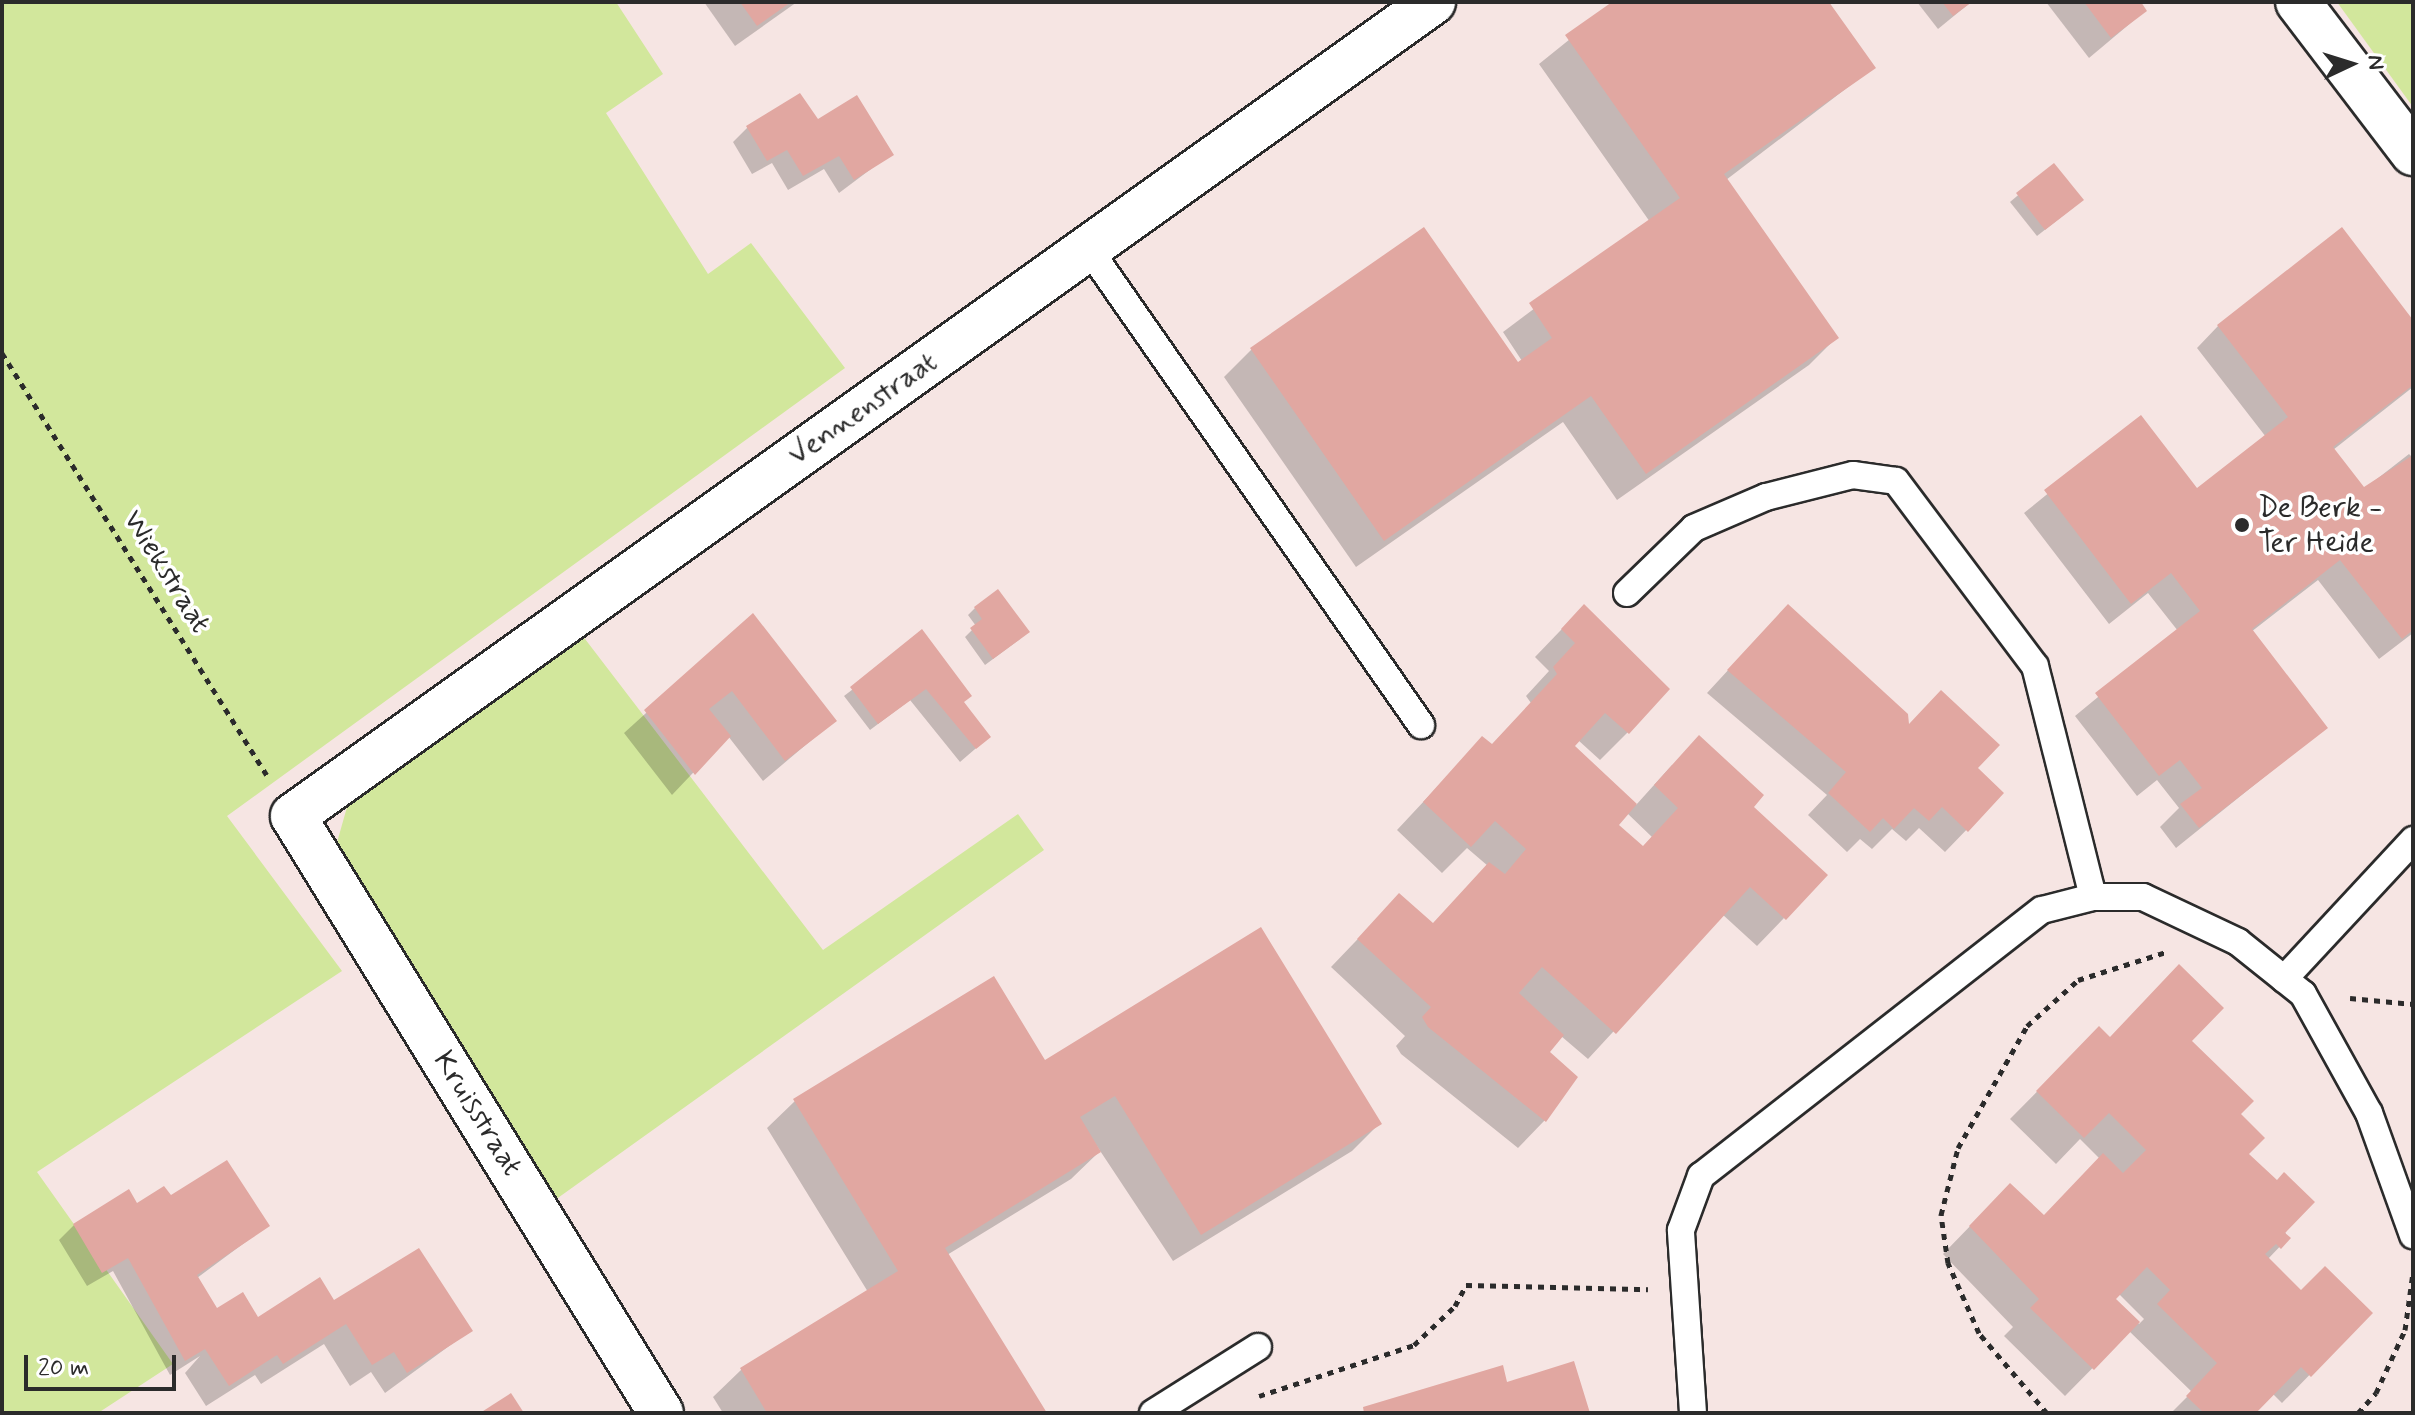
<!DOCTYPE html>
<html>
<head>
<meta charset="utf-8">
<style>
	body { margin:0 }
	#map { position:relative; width:2415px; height:1415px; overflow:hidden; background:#f6e5e3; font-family:Mynerve,sans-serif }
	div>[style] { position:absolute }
	.green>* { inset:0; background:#d2e79c }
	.shadow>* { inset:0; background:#0003 }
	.building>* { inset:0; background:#e1a7a1 }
	.path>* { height:5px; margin-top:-2.5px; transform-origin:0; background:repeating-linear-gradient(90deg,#2b2b2b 0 6px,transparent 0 12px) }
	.roads { filter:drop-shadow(2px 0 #2b2b2b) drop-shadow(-2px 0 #2b2b2b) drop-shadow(0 2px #2b2b2b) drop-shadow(0 -2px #2b2b2b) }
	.lane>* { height:26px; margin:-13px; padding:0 13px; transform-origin:13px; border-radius:13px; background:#fff }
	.street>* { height:44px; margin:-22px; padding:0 22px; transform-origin:22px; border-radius:22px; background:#fff }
	.dots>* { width:22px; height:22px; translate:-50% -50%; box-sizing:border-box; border:4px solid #fff; border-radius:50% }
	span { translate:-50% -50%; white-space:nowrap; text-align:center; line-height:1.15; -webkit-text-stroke:7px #fff; paint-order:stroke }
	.street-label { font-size:30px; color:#2b2b2b }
	.poi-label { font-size:30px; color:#2b2b2b }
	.left { translate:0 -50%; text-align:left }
	.frame { position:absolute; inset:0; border:4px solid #2b2b2b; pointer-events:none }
	.north { position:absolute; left:2311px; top:24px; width:80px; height:80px; -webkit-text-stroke:6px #fff; paint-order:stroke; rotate:86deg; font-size:22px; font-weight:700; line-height:32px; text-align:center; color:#2b2b2b }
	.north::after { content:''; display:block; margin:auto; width:28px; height:36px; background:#2b2b2b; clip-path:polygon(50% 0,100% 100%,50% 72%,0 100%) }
	.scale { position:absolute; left:24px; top:1355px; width:152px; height:36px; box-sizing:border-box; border:4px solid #2b2b2b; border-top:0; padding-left:10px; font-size:24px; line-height:28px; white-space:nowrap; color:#2b2b2b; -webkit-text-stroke:6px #fff; paint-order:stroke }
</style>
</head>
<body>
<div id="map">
	<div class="green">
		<div style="clip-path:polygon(2px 2px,616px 2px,663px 74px,606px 113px,708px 274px,751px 243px,845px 368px,227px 816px,342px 971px,37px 1172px,173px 1364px,98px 1413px,2px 1413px)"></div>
		<div style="clip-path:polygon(2337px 2px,2413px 2px,2413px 107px)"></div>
		<div style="clip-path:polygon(582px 635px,823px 950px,1018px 814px,1044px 850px,555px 1200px,340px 865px,336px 846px,349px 800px)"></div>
	</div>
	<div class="shadow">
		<div style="clip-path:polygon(704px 2px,797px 2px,735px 46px)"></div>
		<div style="clip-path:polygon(1616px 2px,1827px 2px,1873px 68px,1726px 180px,1836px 338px,1809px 365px,1617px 500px,1563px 422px,1356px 567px,1224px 377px,1251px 350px,1423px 230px,1517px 364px,1522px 361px,1503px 332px,1650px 222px,1539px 64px)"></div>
		<div style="clip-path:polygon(1917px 2px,1971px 2px,1938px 29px)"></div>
		<div style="clip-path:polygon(2046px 2px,2138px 2px,2145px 11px,2089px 58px)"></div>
		<div style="clip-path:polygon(748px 127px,891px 154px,839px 193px,824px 169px,788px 190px,772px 163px,752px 174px,733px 142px)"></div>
		<div style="clip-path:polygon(2054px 165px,2074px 207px,2037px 236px,2010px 202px)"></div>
		<div style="clip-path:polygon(2413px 323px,2413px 387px,2333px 450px,2364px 489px,2409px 454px,2413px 458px,2413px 633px,2379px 659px,2318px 580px,2251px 632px,2325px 728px,2176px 848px,2160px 827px,2179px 808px,2157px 780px,2137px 796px,2075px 716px,2178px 631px,2148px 593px,2109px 624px,2024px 513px,2141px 418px,2196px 490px,2266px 437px,2197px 348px,2218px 326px)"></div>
		<div style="clip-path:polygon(evenodd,1584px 606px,1628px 732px,1600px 760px,1578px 740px,1572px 746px,1636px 805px,1672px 765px,1752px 807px,1784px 918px,1757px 946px,1722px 914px,1588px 1059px,1561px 1036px,1547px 1052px,1545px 1120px,1518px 1148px,1401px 1054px,1396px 1046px,1405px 1036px,1331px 967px,1399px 896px,1432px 925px,1488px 866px,1467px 848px,1442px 873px,1397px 830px,1482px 739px,1491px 746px,1531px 703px,1526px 696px,1549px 671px,1535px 657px,1584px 606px,1627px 813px,1652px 837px,1642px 848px,1617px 825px,1627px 813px)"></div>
		<div style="clip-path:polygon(975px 608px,1020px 639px,985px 665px,965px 637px,976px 626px,968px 615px)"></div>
		<div style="clip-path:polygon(753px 616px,834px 721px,763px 781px,728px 736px,672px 795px,624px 733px)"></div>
		<div style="clip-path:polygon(1767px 628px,1908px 728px,2002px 793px,1945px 852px,1919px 828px,1906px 841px,1892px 829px,1872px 849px,1860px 839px,1847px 852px,1808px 815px,1827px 795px,1707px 693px)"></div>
		<div style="clip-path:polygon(883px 666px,963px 703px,989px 737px,960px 762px,910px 700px,870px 730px,844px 696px)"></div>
		<div style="clip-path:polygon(evenodd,2099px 1029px,2110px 1039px,2190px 1041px,2238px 1114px,2247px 1154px,2288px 1238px,2267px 1260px,2301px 1293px,2370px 1313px,2282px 1403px,2272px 1393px,2253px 1413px,2171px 1413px,2192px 1392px,2129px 1331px,2065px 1396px,2004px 1336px,2013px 1327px,1943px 1254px,2010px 1185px,2043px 1217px,2100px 1159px,2080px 1139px,2056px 1164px,2010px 1119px,2099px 1029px,2118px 1293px,2144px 1319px,2139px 1324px,2113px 1299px,2118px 1293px)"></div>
		<div style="clip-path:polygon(1044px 1063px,1379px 1124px,1352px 1151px,1173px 1261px,1083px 1125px,1099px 1152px,1071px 1179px,947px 1255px,1044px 1413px,723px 1413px,713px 1397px,741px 1370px,868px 1292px,767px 1128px,795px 1101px)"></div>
		<div style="clip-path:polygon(171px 1198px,267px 1226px,197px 1278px,216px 1311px,249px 1323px,333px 1303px,471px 1330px,385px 1393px,371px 1372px,350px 1386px,324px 1344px,261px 1384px,255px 1375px,206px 1406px,185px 1373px,200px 1356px,170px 1375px,113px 1271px,87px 1286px,59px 1240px,74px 1225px)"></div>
	</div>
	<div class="building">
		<div style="clip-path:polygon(740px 2px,791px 2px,757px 26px)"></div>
		<div style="clip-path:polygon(1612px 2px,1829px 2px,1876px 68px,1724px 174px,1839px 338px,1646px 474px,1591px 396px,1384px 541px,1250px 348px,1424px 227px,1518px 362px,1552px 338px,1529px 303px,1680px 198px,1565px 35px)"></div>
		<div style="clip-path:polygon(1942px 2px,1972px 2px,1953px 16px)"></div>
		<div style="clip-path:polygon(2084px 2px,2141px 2px,2147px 11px,2111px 38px)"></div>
		<div style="clip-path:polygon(800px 93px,818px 119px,857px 95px,894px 155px,854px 180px,839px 156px,803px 176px,787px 150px,767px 161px,746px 126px)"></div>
		<div style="clip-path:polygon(2054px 163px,2084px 200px,2045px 230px,2016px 193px)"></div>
		<div style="clip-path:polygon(2342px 227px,2413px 320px,2413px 385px,2333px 447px,2364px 487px,2413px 455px,2413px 630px,2402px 639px,2340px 560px,2252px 629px,2328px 728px,2199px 828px,2180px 804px,2202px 788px,2180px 760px,2159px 776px,2095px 693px,2200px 611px,2171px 573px,2131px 604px,2044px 490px,2141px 415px,2197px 488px,2288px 417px,2217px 325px)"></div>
		<div style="clip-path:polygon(998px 589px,1030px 632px,993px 659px,970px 628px,982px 619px,974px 607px)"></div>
		<div style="clip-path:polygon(1584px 604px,1670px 689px,1629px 734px,1605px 713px,1575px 746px,1637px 804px,1619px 825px,1643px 846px,1678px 808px,1654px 785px,1699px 735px,1764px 795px,1754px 807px,1828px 875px,1786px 920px,1750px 887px,1616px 1034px,1542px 967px,1519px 993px,1564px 1035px,1550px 1052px,1578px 1077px,1546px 1122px,1428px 1027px,1422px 1017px,1431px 1007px,1357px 939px,1399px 893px,1433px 923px,1489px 862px,1505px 874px,1526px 849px,1495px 821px,1471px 847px,1423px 802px,1482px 736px,1492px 744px,1557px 674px,1553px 667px,1575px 643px,1561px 629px)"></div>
		<div style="clip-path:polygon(1788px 604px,1908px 714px,1909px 724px,1941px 690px,2000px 745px,1978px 768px,2004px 793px,1968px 832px,1942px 807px,1929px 821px,1914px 808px,1894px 829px,1883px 818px,1870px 832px,1828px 793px,1846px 772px,1727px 670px)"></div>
		<div style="clip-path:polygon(753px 613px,837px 721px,785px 761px,732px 691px,709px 709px,731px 736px,695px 775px,644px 710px)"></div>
		<div style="clip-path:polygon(922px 629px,972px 696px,964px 702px,991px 737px,976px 749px,926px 689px,878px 724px,850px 687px)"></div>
		<div style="clip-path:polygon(1261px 927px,1382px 1124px,1201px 1235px,1115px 1096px,1080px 1117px,1101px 1152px,945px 1248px,1047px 1413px,767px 1413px,740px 1368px,898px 1271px,793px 1099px,994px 976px,1045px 1060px)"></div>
		<div style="clip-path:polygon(2179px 964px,2224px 1008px,2192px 1041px,2254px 1101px,2241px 1114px,2265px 1138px,2249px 1154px,2277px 1180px,2284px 1172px,2315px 1202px,2285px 1233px,2291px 1238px,2281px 1249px,2276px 1244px,2265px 1254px,2301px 1290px,2325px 1266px,2373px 1313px,2311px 1377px,2301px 1367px,2256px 1413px,2204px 1413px,2186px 1396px,2217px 1363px,2157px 1304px,2170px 1290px,2147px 1267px,2116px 1299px,2140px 1322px,2094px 1370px,2030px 1308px,2039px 1299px,1969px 1226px,2010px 1183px,2044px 1215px,2103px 1153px,2123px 1173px,2146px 1150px,2109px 1113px,2084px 1138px,2036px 1091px,2099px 1026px,2110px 1037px)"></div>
		<div style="clip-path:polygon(227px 1160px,270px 1226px,197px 1275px,217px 1308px,243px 1292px,258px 1317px,320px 1277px,334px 1300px,419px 1248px,473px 1331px,407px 1373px,394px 1352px,372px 1365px,346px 1324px,283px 1364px,277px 1355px,229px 1386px,205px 1349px,185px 1361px,128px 1258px,102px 1273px,73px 1224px,129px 1189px,137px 1203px,164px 1186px,171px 1195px)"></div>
		<div style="clip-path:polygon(1574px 1361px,1590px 1413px,1364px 1413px,1363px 1407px,1503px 1365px,1507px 1382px)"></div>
		<div style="clip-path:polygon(511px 1393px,524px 1413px,480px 1413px)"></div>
	</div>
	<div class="path">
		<div style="left:2px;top:353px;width:498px;rotate:57.9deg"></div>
		<div style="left:2350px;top:998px;width:63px;rotate:5.4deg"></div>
		<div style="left:1259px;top:1396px;width:163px;rotate:-18.2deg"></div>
		<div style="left:1414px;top:1345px;width:57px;rotate:-43.6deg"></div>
		<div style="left:1455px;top:1306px;width:24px;rotate:-62deg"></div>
		<div style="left:1466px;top:1285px;width:182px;rotate:1.3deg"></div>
		<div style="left:2047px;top:1413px;width:105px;rotate:-130.4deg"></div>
		<div style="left:1979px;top:1333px;width:77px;rotate:-113.9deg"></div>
		<div style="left:1948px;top:1263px;width:49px;rotate:-98.3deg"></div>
		<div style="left:1941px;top:1215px;width:69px;rotate:-75.8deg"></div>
		<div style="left:1958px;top:1148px;width:140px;rotate:-60.5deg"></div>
		<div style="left:2027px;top:1026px;width:69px;rotate:-42deg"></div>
		<div style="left:2078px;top:980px;width:92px;rotate:-17.7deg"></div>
		<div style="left:2358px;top:1413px;width:27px;rotate:-48deg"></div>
		<div style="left:2376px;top:1393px;width:69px;rotate:-65.3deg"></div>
		<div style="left:2405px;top:1330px;width:59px;rotate:-82.1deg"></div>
	</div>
	<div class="roads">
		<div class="lane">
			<div style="left:1088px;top:248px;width:582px;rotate:55.08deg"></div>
			<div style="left:1627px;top:593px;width:93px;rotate:-44.1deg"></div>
			<div style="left:1694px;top:528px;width:78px;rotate:-23.3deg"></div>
			<div style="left:1766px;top:497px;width:90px;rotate:-14.2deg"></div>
			<div style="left:1853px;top:475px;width:43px;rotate:7.9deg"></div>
			<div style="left:1896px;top:481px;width:231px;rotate:53.1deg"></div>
			<div style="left:2035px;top:666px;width:238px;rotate:75.9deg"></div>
			<div style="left:2284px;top:979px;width:190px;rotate:-47.1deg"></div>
			<div style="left:1153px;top:1413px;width:124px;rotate:-32.2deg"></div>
			<div style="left:1693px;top:1413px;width:183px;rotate:-93.8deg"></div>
			<div style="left:1681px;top:1230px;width:58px;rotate:-69.7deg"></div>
			<div style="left:1701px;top:1176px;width:432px;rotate:-38deg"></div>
			<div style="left:2042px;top:910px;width:53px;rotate:-14.3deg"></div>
			<div style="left:2093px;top:897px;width:50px"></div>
			<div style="left:2143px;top:897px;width:105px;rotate:25.3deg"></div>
			<div style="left:2238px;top:942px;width:83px;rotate:38.7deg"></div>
			<div style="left:2303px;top:994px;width:136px;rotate:61deg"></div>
			<div style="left:2369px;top:1113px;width:130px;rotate:70.2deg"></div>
		</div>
		<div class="street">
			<div style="left:2298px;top:2px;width:190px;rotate:52.7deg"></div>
			<div style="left:661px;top:1413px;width:701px;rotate:-121.65deg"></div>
			<div style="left:293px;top:816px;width:1401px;rotate:-35.53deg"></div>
		</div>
	</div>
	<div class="dots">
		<div style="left:2242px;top:525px;background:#2b2b2b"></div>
	</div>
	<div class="street-label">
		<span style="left:863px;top:409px;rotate:-35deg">Vennenstraat</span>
		<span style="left:166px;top:572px;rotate:58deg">Wiekstraat</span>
		<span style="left:477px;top:1114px;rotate:58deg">Kruisstraat</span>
	</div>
	<div class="poi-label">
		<span class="left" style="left:2258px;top:525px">De Berk -<br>Ter Heide</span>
	</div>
	<div class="frame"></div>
	<div class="north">N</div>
	<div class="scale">20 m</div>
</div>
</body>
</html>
